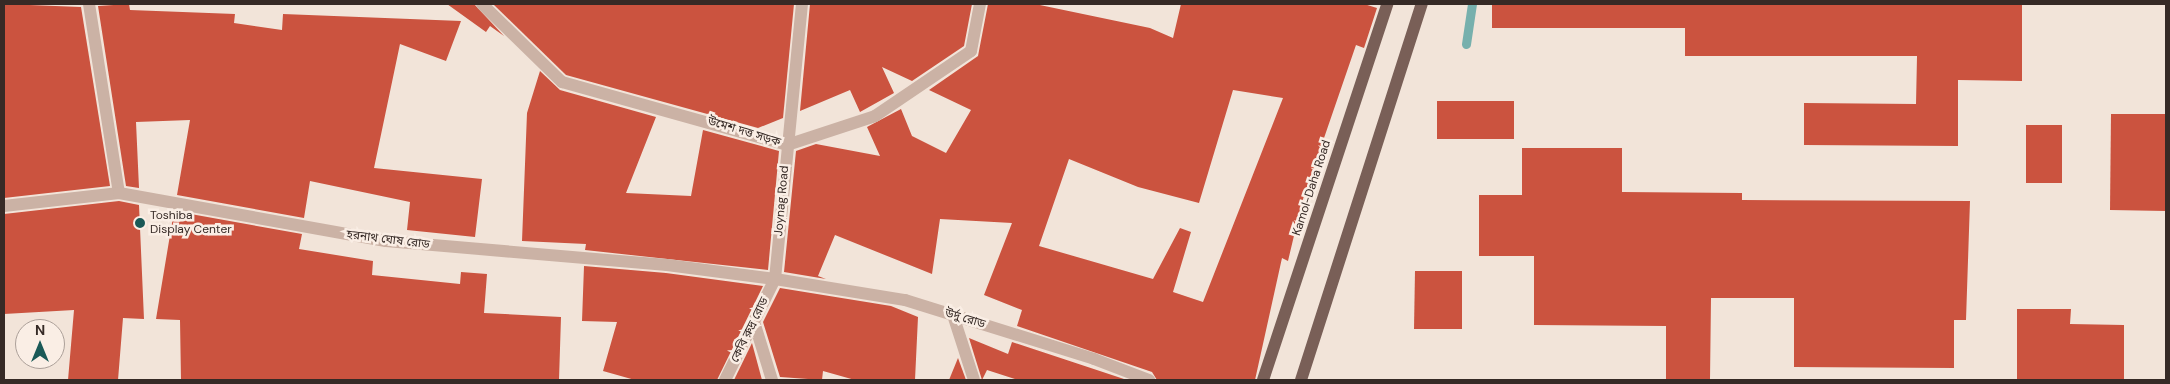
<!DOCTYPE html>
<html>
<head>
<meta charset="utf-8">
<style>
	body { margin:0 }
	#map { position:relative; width:2170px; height:384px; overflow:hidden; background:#f2e4d9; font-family:"DM Sans","Noto Sans Bengali",sans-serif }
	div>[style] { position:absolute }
	.stream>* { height:9px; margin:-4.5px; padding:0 4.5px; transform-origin:4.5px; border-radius:4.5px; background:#77b0ad }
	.building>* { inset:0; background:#cb533f }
	.minor>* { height:12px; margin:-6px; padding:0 6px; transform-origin:6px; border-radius:6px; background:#cbb2a5 }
	.major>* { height:12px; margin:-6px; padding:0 6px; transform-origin:6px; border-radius:6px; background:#795f57 }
	.dots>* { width:14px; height:14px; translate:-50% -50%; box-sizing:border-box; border:2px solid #faeee5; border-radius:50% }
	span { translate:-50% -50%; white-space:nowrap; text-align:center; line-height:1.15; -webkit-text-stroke:5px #faeee5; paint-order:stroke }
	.street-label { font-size:12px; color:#362a26 }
	.poi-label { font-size:12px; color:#362a26 }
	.left { translate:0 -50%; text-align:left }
	.frame { position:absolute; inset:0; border:5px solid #362a26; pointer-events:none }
	.north { position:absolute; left:15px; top:319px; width:50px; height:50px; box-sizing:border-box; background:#faeee5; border:1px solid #aca099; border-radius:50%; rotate:0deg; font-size:14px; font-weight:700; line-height:20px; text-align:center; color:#362a26 }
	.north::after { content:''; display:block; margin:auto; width:18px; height:22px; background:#1a5957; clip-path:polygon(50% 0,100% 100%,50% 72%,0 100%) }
</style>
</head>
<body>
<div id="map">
	<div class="stream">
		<div style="left:1466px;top:44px;width:40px;rotate:-81.5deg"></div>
	</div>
	<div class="building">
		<div style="clip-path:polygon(4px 4px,81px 7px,110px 186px,4px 198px)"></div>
		<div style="clip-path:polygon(129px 4px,130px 10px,235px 14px,234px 23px,282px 30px,283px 14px,461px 21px,446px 61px,400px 44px,374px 168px,482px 179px,475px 237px,407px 230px,410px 202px,310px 181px,304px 218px,177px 195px,190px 120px,136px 122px,139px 188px,126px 186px,98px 6px)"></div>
		<div style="clip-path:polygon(447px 4px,474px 4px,504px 36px,490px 26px,486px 32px)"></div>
		<div style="clip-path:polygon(493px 4px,794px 4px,783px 118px,758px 128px,566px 75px)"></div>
		<div style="clip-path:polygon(810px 4px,972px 4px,964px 46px,912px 81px,882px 67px,894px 93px,860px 112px,850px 90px,800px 111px)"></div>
		<div style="clip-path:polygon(evenodd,988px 4px,1035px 4px,1150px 28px,1173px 38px,1181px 4px,1364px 4px,1377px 8px,1364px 48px,1356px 45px,1302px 202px,1288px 261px,1282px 258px,1255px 380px,1157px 380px,1152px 372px,1017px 326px,1022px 310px,984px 295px,1012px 223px,940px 219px,932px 274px,835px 235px,818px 276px,826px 279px,784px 272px,796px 151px,816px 144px,880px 156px,867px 127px,901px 109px,912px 136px,946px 153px,971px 110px,929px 90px,978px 56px,988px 4px,1233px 90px,1283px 98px,1203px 302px,1173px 292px,1191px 232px,1180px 228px,1153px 279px,1039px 246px,1069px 159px,1138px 187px,1199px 203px,1233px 90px)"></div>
		<div style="clip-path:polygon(1492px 4px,2022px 4px,2022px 81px,1958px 80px,1958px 146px,1804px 145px,1804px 103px,1916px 104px,1917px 56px,1685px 56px,1685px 28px,1492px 28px)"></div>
		<div style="clip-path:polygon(540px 71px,560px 90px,656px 117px,626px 193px,691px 196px,703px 130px,779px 151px,768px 270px,585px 250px,586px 244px,522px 241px,527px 113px)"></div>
		<div style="clip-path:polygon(1437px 101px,1514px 101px,1514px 139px,1437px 139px)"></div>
		<div style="clip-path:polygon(2111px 114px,2166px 114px,2166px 211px,2110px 210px)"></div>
		<div style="clip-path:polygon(2026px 125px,2062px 125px,2062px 183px,2026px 183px)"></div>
		<div style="clip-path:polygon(1522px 148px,1622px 148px,1622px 192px,1742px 193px,1742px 200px,1970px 201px,1966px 320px,1954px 320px,1954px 368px,1794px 367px,1794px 298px,1711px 298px,1710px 380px,1666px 380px,1666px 326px,1534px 325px,1534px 256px,1479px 256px,1479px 195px,1522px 195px)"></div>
		<div style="clip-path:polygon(119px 201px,139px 205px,144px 319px,123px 318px,118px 380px,68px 380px,74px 310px,4px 314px,4px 214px)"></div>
		<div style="clip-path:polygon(174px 211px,302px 234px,299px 249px,373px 261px,372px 275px,460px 284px,461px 272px,487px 274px,484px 313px,561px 317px,559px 380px,181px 380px,180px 320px,156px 319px)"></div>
		<div style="clip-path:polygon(584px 266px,666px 273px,763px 286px,717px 380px,635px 380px,603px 371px,617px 322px,582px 321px)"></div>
		<div style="clip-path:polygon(1415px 271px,1462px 271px,1462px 329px,1414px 329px)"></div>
		<div style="clip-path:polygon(780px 288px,891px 306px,918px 317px,915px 380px,855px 380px,823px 371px,822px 380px,780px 377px,763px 322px)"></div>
		<div style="clip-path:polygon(2017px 309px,2071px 309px,2070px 324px,2124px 325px,2124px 380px,2017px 380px)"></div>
		<div style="clip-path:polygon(969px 338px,1008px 354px,1012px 342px,1127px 380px,1018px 380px,987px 370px,982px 380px)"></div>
		<div style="clip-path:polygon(752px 343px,762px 380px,734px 380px)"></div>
		<div style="clip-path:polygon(958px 358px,966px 380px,949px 380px)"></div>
	</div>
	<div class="minor">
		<div style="left:89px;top:4px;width:191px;rotate:81deg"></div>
		<div style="left:482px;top:4px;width:112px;rotate:44.3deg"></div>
		<div style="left:562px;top:82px;width:234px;rotate:15.6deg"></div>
		<div style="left:787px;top:145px;width:93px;rotate:-18.2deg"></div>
		<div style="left:875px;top:116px;width:116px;rotate:-34.1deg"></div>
		<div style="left:971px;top:51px;width:48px;rotate:-79.2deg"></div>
		<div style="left:4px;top:206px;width:116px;rotate:-6.4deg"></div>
		<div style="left:119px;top:193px;width:271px;rotate:10.2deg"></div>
		<div style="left:386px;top:241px;width:282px;rotate:4.9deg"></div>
		<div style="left:667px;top:265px;width:109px;rotate:7.4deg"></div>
		<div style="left:775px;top:279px;width:132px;rotate:9.2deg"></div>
		<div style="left:905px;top:300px;width:198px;rotate:17.3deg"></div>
		<div style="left:1094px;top:359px;width:59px;rotate:20.9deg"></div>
		<div style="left:953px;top:315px;width:68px;rotate:72.1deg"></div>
		<div style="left:755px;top:325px;width:58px;rotate:72.8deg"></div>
		<div style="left:725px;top:380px;width:113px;rotate:-63.7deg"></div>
		<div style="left:775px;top:279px;width:276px;rotate:-84.4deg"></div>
	</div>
	<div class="major">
		<div style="left:1263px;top:380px;width:396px;rotate:-71.7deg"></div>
		<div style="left:1301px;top:380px;width:395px;rotate:-72.2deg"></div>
	</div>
	<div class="dots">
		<div style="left:140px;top:223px;background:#1a5957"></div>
	</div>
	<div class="street-label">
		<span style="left:744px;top:132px;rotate:17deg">উমেশ দত্ত সড়ক</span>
		<span style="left:1312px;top:188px;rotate:-72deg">Kamol-Daha Road</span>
		<span style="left:782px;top:201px;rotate:-85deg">Joynag Road</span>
		<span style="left:388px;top:240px;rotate:7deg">হরনাথ ঘোষ রোড</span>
		<span style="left:965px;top:319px;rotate:17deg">উর্দু রোড</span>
		<span style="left:750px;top:330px;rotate:-64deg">কেবি রুদ্র রোড</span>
	</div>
	<div class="poi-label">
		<span class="left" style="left:150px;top:223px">Toshiba<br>Display Center</span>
	</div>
	<div class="frame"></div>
	<div class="north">N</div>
</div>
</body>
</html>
